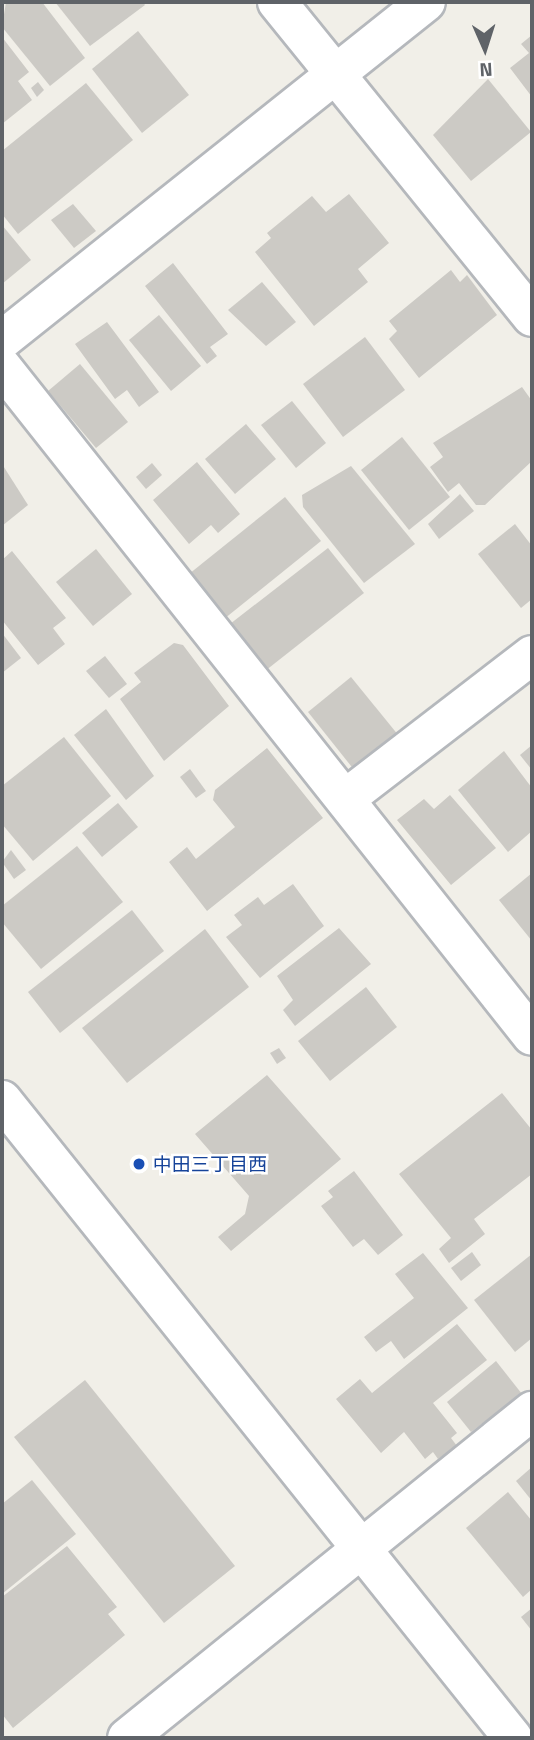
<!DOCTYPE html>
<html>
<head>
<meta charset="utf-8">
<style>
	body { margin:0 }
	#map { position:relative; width:534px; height:1740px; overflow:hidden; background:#f1efe8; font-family:"Titillium Web","Noto Sans JP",sans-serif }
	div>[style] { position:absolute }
	.building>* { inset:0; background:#cccac5 }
	.roads { filter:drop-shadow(2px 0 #b5b8bc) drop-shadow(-2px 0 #b5b8bc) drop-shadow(0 2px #b5b8bc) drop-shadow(0 -2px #b5b8bc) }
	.street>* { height:38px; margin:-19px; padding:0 19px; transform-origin:19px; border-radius:19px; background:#fff }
	.secondary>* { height:38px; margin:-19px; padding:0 19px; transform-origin:19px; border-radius:19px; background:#fff }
	.dots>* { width:19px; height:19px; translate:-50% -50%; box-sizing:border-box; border:4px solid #fff; border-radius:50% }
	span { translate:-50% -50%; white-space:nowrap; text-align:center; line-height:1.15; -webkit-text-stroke:5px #fff; paint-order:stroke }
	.transit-label { font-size:19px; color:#164399 }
	.left { translate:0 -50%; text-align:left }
	.frame { position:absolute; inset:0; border:4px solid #5f6368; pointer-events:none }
	.north { position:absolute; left:450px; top:14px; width:70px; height:70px; -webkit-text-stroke:5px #fff; paint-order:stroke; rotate:177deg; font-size:19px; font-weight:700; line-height:28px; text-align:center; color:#5f6368 }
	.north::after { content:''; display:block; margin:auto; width:24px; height:32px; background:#5f6368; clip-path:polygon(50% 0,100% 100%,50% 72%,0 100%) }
</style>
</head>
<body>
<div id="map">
	<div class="building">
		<div style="clip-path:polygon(42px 2px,85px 58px,50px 86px,2px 27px,6px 2px)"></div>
		<div style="clip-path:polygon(55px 2px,143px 2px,145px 5px,90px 46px)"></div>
		<div style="clip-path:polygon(138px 31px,189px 95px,142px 133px,92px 69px)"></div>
		<div style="clip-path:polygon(532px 35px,532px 97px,510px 68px,529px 53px,521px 44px)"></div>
		<div style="clip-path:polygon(2px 37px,29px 72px,18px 81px,32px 100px,2px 124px)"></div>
		<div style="clip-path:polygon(488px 79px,531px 132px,471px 181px,433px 135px)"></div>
		<div style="clip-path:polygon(38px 82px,44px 90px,37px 97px,31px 88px)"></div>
		<div style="clip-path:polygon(86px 83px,133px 140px,18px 234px,2px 214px,2px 151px)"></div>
		<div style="clip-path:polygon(349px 194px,389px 243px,358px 269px,368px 282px,314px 326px,255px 252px,271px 238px,267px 233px,312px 196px,326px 212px)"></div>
		<div style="clip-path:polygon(73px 204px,96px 231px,74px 248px,51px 220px)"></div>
		<div style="clip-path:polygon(2px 225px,31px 260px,2px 284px)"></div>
		<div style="clip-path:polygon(173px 263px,228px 334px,210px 347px,217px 356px,207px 364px,145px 286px)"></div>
		<div style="clip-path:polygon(451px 270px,460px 282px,467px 275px,497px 315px,419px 378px,389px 339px,397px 331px,389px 321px)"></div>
		<div style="clip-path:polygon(262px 282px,296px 322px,266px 346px,228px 310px)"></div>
		<div style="clip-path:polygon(159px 315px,201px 366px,171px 391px,129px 340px)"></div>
		<div style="clip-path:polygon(107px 322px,159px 392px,139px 407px,127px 390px,115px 399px,75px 344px)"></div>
		<div style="clip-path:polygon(365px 337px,405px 390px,343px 437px,303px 384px)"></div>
		<div style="clip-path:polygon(80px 364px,128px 422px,96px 448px,48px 391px)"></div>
		<div style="clip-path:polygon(522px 387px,532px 401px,532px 461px,485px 505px,476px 505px,459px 483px,448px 492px,430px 467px,443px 457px,433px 443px)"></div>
		<div style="clip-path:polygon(292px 401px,326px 443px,296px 468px,261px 425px)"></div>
		<div style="clip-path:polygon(246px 424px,276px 459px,235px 494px,205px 459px)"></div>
		<div style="clip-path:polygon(402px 437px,450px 497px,409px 530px,361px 470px)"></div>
		<div style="clip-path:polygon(197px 462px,240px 514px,218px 533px,211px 525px,189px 544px,153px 500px)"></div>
		<div style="clip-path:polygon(152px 463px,162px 475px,146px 489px,136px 477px)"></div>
		<div style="clip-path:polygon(2px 464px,28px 505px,2px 526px)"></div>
		<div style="clip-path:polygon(351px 466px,415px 544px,364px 583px,303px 507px,302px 495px)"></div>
		<div style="clip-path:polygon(460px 494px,474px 511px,439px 539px,428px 524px)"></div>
		<div style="clip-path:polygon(285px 497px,321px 541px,224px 619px,189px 574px)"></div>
		<div style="clip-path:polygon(515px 524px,532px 546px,532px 599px,521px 608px,478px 554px)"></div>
		<div style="clip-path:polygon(328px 548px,364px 593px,265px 671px,230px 624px)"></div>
		<div style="clip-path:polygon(96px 549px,132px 594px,93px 626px,56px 582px)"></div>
		<div style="clip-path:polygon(12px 551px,66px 618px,53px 628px,65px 644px,38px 665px,2px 620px,2px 560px)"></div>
		<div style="clip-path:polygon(2px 633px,21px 658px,2px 673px)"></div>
		<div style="clip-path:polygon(174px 643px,183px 645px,229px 706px,164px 761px,120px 699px,141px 682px,134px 673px)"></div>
		<div style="clip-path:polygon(105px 656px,127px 684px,109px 698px,86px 671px)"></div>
		<div style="clip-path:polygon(351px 677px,399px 736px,355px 771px,308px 712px)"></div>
		<div style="clip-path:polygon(106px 709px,154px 776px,126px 800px,74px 735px)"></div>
		<div style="clip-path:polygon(64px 737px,111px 796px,33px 861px,2px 824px,2px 786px)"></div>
		<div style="clip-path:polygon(532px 745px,532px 770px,520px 755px)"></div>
		<div style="clip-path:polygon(267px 748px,323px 818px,207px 911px,169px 862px,187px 847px,196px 859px,235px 827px,213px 800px,215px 790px)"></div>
		<div style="clip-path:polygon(504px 751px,532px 788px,532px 831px,508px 852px,458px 790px)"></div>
		<div style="clip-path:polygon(190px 769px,206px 791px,196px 798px,180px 777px)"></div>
		<div style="clip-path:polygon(450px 795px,496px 848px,451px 885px,397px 820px,424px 799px,434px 809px)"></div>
		<div style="clip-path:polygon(118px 803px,138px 827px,102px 857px,82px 833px)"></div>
		<div style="clip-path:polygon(77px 846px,123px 902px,41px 969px,2px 922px,2px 906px)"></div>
		<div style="clip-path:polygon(11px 850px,26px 870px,14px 879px,2px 862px)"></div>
		<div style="clip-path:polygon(532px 873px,532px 941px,499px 900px)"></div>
		<div style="clip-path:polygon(293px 884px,324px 926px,260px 978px,226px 937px,242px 925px,234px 915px,258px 897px,264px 905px)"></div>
		<div style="clip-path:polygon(132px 910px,164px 951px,60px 1033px,28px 992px)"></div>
		<div style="clip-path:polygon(339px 928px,371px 964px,295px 1026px,283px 1010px,293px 1000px,277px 976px)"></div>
		<div style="clip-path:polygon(205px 929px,249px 987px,127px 1083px,82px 1028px)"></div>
		<div style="clip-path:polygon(366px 987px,397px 1027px,330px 1081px,298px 1041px)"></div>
		<div style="clip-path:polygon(279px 1048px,286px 1058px,277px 1064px,270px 1053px)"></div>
		<div style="clip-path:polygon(267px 1075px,341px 1159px,231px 1251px,218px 1237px,245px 1214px,249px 1196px,195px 1134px)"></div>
		<div style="clip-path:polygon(502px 1093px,532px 1130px,532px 1174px,474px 1219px,485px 1234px,449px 1263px,439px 1249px,451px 1238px,399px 1174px)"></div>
		<div style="clip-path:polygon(354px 1171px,403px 1235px,378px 1255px,364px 1239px,353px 1247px,321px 1206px,333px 1197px,328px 1191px)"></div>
		<div style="clip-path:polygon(472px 1252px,481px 1265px,461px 1281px,451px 1268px)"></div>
		<div style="clip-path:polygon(423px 1253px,468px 1308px,404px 1359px,391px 1341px,376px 1352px,364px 1337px,414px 1298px,395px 1274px)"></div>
		<div style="clip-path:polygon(532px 1254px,532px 1338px,515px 1352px,474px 1300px)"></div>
		<div style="clip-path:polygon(457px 1324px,487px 1360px,433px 1403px,457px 1433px,451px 1438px,457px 1446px,438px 1459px,433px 1452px,425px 1459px,404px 1432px,381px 1453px,336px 1399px,360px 1379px,372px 1393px)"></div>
		<div style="clip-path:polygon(496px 1361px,522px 1394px,471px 1432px,447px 1402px)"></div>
		<div style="clip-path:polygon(85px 1380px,235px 1566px,164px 1623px,14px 1437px)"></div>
		<div style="clip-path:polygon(532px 1467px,532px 1501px,516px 1481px)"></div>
		<div style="clip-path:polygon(32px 1480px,76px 1534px,2px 1594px,2px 1504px)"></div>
		<div style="clip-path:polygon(508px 1492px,532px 1521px,532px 1589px,523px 1597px,466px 1528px)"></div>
		<div style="clip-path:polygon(67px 1546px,117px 1607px,108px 1614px,125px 1635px,13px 1728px,2px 1714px,2px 1597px)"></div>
		<div style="clip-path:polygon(532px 1608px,532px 1631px,521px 1617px)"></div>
	</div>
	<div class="roads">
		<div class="street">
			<div style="left:277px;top:2px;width:405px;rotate:51deg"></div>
			<div style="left:2px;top:340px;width:542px;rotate:-38.56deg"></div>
			<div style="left:2px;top:367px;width:853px;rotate:51.61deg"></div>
			<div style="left:345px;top:799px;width:236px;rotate:-37.6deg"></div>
			<div style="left:127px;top:1738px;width:521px;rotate:-38.92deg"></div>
		</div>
		<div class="secondary">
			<div style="left:2px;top:1100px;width:817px;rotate:51.31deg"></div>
		</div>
	</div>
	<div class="dots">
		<div style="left:139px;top:1164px;background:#1a4fb4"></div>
	</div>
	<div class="transit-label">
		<span class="left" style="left:153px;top:1164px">中田三丁目西</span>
	</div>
	<div class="frame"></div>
	<div class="north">N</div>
</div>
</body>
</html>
